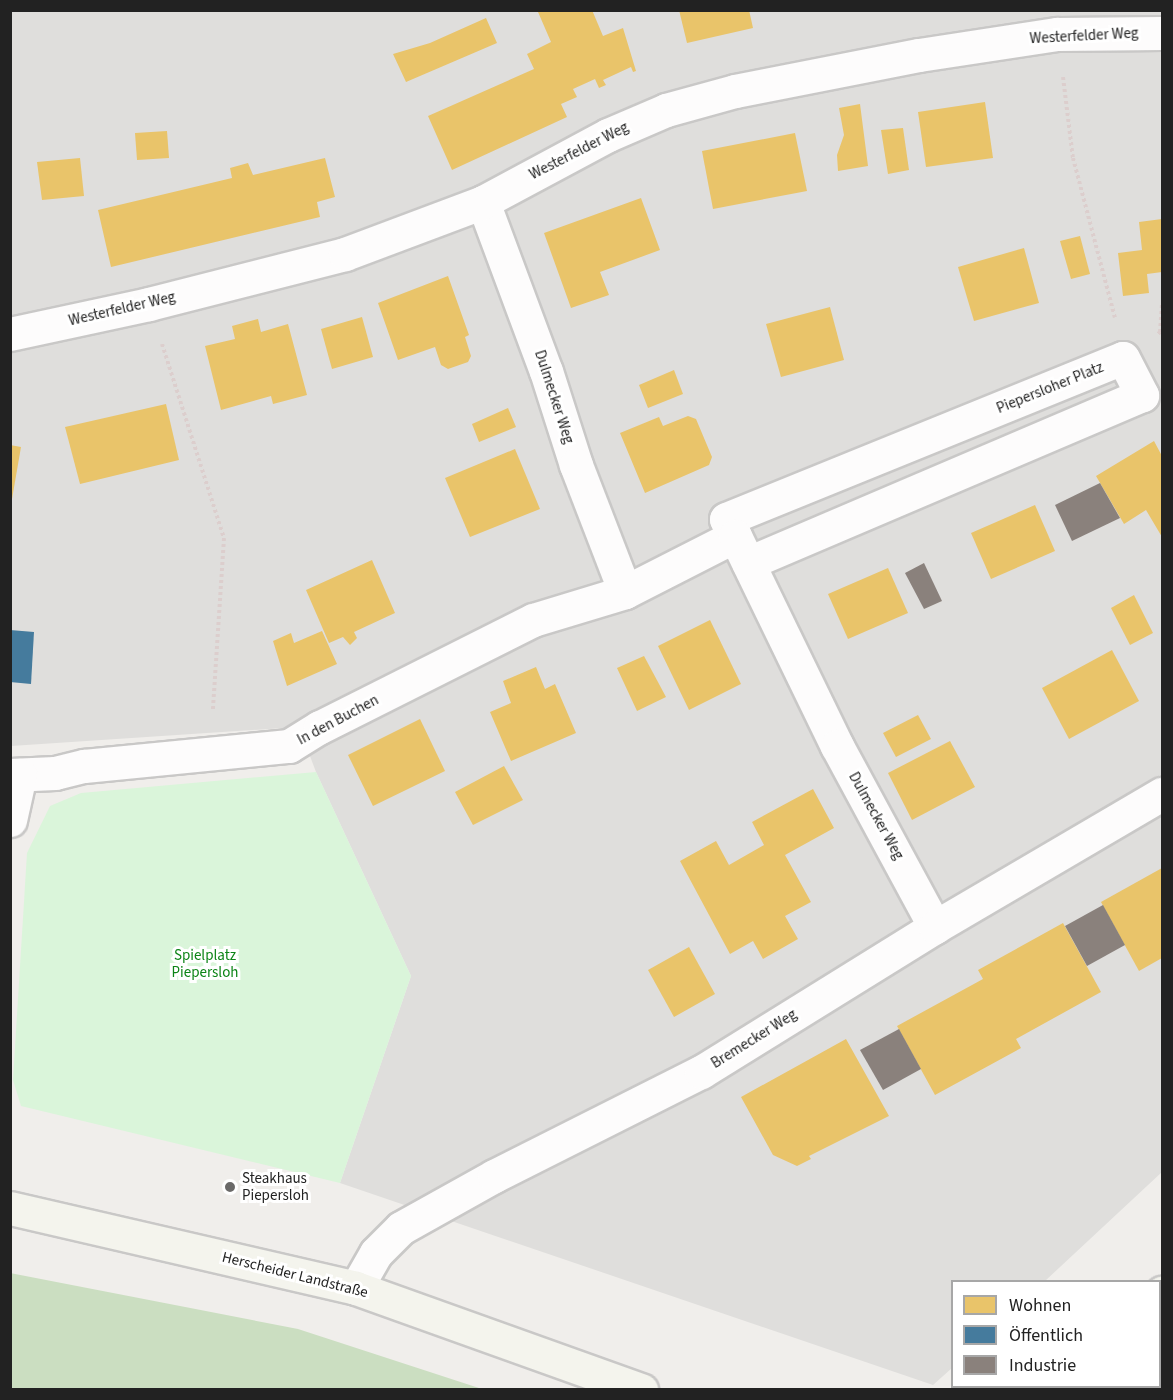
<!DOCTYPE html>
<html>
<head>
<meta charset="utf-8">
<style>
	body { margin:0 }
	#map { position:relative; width:1173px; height:1400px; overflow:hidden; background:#f0eeeb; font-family:"Source Sans 3",sans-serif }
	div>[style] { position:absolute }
	.residential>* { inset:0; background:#dfdedc }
	.forest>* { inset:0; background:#cbdec1 }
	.park>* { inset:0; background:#daf5da }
	.homes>* { inset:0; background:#e9c46a }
	.public>* { inset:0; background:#457b9d }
	.industry>* { inset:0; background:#8a817c }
	.path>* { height:4px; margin-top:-2px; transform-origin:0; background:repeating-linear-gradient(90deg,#dccecd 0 3px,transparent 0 6px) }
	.roads { filter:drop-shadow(2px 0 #c9c8c7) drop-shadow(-2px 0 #c9c8c7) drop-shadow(0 2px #c9c8c7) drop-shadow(0 -2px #c9c8c7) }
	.minor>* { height:33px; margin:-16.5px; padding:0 16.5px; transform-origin:16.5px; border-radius:16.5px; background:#fdfcfc }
	.secondary>* { height:33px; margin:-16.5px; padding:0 16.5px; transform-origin:16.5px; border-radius:16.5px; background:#f4f4ed }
	.dots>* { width:16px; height:16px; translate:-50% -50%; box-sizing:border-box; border:3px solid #fff; border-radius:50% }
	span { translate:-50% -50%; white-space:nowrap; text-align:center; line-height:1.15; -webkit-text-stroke:6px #fff; paint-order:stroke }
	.street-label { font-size:15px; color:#222 }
	.park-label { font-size:15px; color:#0c8416 }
	.poi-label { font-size:15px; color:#222 }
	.left { translate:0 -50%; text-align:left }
	.frame { position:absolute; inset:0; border:12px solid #222; pointer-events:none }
	.legend { position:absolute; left:951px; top:1280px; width:210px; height:108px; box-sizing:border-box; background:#fff; border:2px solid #a7a7a7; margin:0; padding:8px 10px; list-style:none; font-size:18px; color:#222 }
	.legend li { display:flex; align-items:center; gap:12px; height:30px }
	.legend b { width:30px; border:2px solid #a7a7a7 }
</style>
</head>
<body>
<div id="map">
	<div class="residential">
		<div style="clip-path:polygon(11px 11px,1162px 11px,1162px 1172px,1045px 1281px,952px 1282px,952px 1368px,933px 1385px,340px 1183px,411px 976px,316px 772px,299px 727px,11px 746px)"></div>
	</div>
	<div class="forest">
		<div style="clip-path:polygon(10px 1273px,298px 1329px,482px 1389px,11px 1389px)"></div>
	</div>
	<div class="park">
		<div style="clip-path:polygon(316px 772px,411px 976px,340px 1183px,21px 1106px,13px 1080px,27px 853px,50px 806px,81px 793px)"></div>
	</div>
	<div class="homes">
		<div style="clip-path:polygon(542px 10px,592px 10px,603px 36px,623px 28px,636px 71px,633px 72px,631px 67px,603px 80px,606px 85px,599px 88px,595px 79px,573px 89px,577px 97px,561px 104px,567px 117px,452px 170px,428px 116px,534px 69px,527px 54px,551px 42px,538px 12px)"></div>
		<div style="clip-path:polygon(679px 10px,749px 10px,753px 28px,687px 43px)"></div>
		<div style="clip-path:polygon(486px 18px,497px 43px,406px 82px,393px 54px,430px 43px)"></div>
		<div style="clip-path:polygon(985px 102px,993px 158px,926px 167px,918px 112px)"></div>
		<div style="clip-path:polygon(860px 104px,868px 166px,838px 171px,837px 155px,844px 135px,839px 108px)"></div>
		<div style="clip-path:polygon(903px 128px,909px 170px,888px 174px,881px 130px)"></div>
		<div style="clip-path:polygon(167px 131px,169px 158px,137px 160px,135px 133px)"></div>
		<div style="clip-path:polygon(795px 133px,807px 191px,713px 209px,702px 151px)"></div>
		<div style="clip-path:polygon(80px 158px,84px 196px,42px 200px,37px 162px)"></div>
		<div style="clip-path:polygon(325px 158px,335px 197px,317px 202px,320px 217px,111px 267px,98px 210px,232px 178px,230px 168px,248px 163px,253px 175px)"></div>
		<div style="clip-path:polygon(641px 198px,660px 250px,600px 272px,609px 295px,571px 308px,544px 233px)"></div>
		<div style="clip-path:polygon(1162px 219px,1162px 272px,1147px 274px,1149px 293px,1123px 296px,1118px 253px,1142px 250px,1139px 222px)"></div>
		<div style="clip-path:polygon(1080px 236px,1090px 274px,1071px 279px,1060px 241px)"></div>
		<div style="clip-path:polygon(1024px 248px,1039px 303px,974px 321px,958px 267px)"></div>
		<div style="clip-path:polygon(448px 276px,469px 335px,465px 337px,471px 356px,468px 362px,448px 369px,441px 365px,435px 347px,398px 360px,378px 303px)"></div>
		<div style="clip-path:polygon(830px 307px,844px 360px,781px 377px,766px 324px)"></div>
		<div style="clip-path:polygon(362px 317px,373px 357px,332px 369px,321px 329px)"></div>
		<div style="clip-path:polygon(258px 319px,261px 332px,288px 324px,307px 395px,273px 404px,271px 396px,221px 410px,205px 346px,235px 339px,232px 326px)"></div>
		<div style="clip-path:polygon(674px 370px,683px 394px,648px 408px,639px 385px)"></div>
		<div style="clip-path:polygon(166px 404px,179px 460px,80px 484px,65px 427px)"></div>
		<div style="clip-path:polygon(508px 408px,516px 427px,479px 442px,472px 424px)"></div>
		<div style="clip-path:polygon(688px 416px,696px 419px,712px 457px,709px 465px,645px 493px,620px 433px,659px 417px,663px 426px)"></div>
		<div style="clip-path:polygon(1154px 441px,1162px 456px,1162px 537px,1146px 510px,1124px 524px,1096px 476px)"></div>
		<div style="clip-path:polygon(10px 445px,21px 447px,12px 499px,10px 499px)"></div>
		<div style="clip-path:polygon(515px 449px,540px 509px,470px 537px,445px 478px)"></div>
		<div style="clip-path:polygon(1035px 505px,1055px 551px,991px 579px,971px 533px)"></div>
		<div style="clip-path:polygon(372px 560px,395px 613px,354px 632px,357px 638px,350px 645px,343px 637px,329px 643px,306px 590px)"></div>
		<div style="clip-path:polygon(888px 568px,908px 613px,848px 639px,828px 594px)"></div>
		<div style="clip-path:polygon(1134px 595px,1153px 633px,1130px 645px,1111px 608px)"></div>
		<div style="clip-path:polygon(710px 620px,741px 684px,689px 710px,658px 646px)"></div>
		<div style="clip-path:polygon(322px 631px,337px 664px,287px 686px,273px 641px,291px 633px,294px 643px)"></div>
		<div style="clip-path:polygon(1112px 650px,1139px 701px,1069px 739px,1042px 688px)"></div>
		<div style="clip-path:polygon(644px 656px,666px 697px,637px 711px,617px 668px)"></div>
		<div style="clip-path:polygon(536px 667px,545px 689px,555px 684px,576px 733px,511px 761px,490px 712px,511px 703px,503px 681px)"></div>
		<div style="clip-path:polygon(918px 715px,931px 739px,896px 757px,883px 733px)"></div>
		<div style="clip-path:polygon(420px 719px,445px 771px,373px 806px,348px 755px)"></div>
		<div style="clip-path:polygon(950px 741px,975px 787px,912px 820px,888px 773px)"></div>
		<div style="clip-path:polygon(504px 766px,523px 800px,473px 825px,455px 792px)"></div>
		<div style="clip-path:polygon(813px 789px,834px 828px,785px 855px,811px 902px,785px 916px,798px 939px,763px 959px,753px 941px,730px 954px,680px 861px,716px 841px,729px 865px,764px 845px,752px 822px)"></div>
		<div style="clip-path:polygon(1162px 868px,1162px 958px,1139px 971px,1101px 902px)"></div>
		<div style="clip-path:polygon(1063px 923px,1101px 992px,1016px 1039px,1021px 1048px,935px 1095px,897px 1026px,983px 979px,978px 970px)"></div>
		<div style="clip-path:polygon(689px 947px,715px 994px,674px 1017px,648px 970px)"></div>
		<div style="clip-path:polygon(846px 1039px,889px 1116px,809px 1156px,811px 1159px,797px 1166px,773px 1155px,741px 1097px)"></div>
	</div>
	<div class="public">
		<div style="clip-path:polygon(10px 630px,34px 632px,31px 684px,10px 682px)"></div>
	</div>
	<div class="industry">
		<div style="clip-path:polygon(1100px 483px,1120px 518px,1072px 541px,1055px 505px)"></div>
		<div style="clip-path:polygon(924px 563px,942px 601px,924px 609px,905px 573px)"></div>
		<div style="clip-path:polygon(1103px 905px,1125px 945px,1087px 966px,1065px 926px)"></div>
		<div style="clip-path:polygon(899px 1029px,921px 1069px,883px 1090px,860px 1050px)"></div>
	</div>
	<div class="path">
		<div style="left:1063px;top:77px;width:82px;rotate:83deg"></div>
		<div style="left:1073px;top:158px;width:165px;rotate:75.3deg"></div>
		<div style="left:1158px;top:334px;width:3px;rotate:-45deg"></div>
		<div style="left:1160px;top:332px;width:30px;rotate:-86deg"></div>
		<div style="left:162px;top:344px;width:204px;rotate:72.3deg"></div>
		<div style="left:224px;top:538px;width:172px;rotate:93.7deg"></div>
		<div style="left:1160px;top:1365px;width:2px;rotate:27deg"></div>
		<div style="left:1008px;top:1390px;width:6px;rotate:-45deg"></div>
	</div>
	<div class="roads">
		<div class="minor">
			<div style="left:483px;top:202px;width:180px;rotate:69.6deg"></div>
			<div style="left:546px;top:371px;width:99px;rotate:72.3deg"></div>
			<div style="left:576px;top:465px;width:136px;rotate:68.9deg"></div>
			<div style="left:10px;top:334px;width:142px;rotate:-12.2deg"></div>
			<div style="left:149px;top:304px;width:202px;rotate:-14.3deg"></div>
			<div style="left:345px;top:254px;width:147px;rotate:-20.6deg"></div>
			<div style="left:483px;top:202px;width:142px;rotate:-28.2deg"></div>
			<div style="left:608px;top:135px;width:63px;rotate:-23.3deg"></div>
			<div style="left:666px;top:110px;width:72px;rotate:-15.4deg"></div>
			<div style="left:735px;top:91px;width:187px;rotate:-11.1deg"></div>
			<div style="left:919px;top:55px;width:140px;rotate:-8.7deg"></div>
			<div style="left:1057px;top:34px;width:105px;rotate:-0.5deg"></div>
			<div style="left:735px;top:536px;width:19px;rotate:-118deg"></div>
			<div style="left:726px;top:519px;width:428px;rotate:-22.1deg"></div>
			<div style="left:1123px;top:358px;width:42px;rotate:62.8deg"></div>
			<div style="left:1142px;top:395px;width:428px;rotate:156.9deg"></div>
			<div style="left:10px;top:775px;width:45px;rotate:-2.5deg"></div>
			<div style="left:55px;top:773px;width:30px;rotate:-14deg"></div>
			<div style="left:84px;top:766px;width:206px;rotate:-5.6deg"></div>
			<div style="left:289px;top:746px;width:36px;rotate:-32deg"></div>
			<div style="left:320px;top:727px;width:238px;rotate:-26.7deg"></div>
			<div style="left:533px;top:620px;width:96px;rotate:-16.9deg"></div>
			<div style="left:625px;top:592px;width:123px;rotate:-27deg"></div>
			<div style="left:735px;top:536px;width:233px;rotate:64.1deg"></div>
			<div style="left:837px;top:746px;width:206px;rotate:61.6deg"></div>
			<div style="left:10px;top:820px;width:46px;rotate:-77.5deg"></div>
			<div style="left:356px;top:1288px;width:40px;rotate:-60.3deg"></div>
			<div style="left:376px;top:1253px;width:35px;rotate:-45deg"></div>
			<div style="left:401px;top:1228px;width:107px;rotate:-29.2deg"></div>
			<div style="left:494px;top:1176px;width:232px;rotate:-26.7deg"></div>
			<div style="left:701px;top:1072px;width:275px;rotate:-31.8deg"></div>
			<div style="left:935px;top:927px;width:263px;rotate:-30.4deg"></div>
		</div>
		<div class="secondary">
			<div style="left:10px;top:1208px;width:355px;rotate:13deg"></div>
			<div style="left:356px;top:1288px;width:303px;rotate:19.7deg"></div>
			<div style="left:1160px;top:1296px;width:4px;rotate:-56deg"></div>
			<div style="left:1096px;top:1390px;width:4px;rotate:-76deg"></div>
		</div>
	</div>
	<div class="dots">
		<div style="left:230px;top:1187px;background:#6a6968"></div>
	</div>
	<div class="street-label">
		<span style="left:1084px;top:36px;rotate:-3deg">Westerfelder Weg</span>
		<span style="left:579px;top:151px;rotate:-27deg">Westerfelder Weg</span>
		<span style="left:122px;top:309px;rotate:-13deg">Westerfelder Weg</span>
		<span style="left:1050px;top:388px;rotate:-22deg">Piepersloher Platz</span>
		<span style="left:554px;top:397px;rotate:72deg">Dulmecker Weg</span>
		<span style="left:338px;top:720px;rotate:-28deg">In den Buchen</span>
		<span style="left:876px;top:816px;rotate:61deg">Dulmecker Weg</span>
		<span style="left:754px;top:1039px;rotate:-32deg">Bremecker Weg</span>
		<span style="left:295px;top:1275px;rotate:14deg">Herscheider Landstraße</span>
	</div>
	<div class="park-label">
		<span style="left:205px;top:964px">Spielplatz<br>Piepersloh</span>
	</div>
	<div class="poi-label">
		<span class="left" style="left:242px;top:1187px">Steakhaus<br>Piepersloh</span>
	</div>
	<div class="frame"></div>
	<ul class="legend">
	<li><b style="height:16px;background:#e9c46a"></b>Wohnen</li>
	<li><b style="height:16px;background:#457b9d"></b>Öffentlich</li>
	<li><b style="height:16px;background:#8a817c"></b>Industrie</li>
	</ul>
</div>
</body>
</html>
